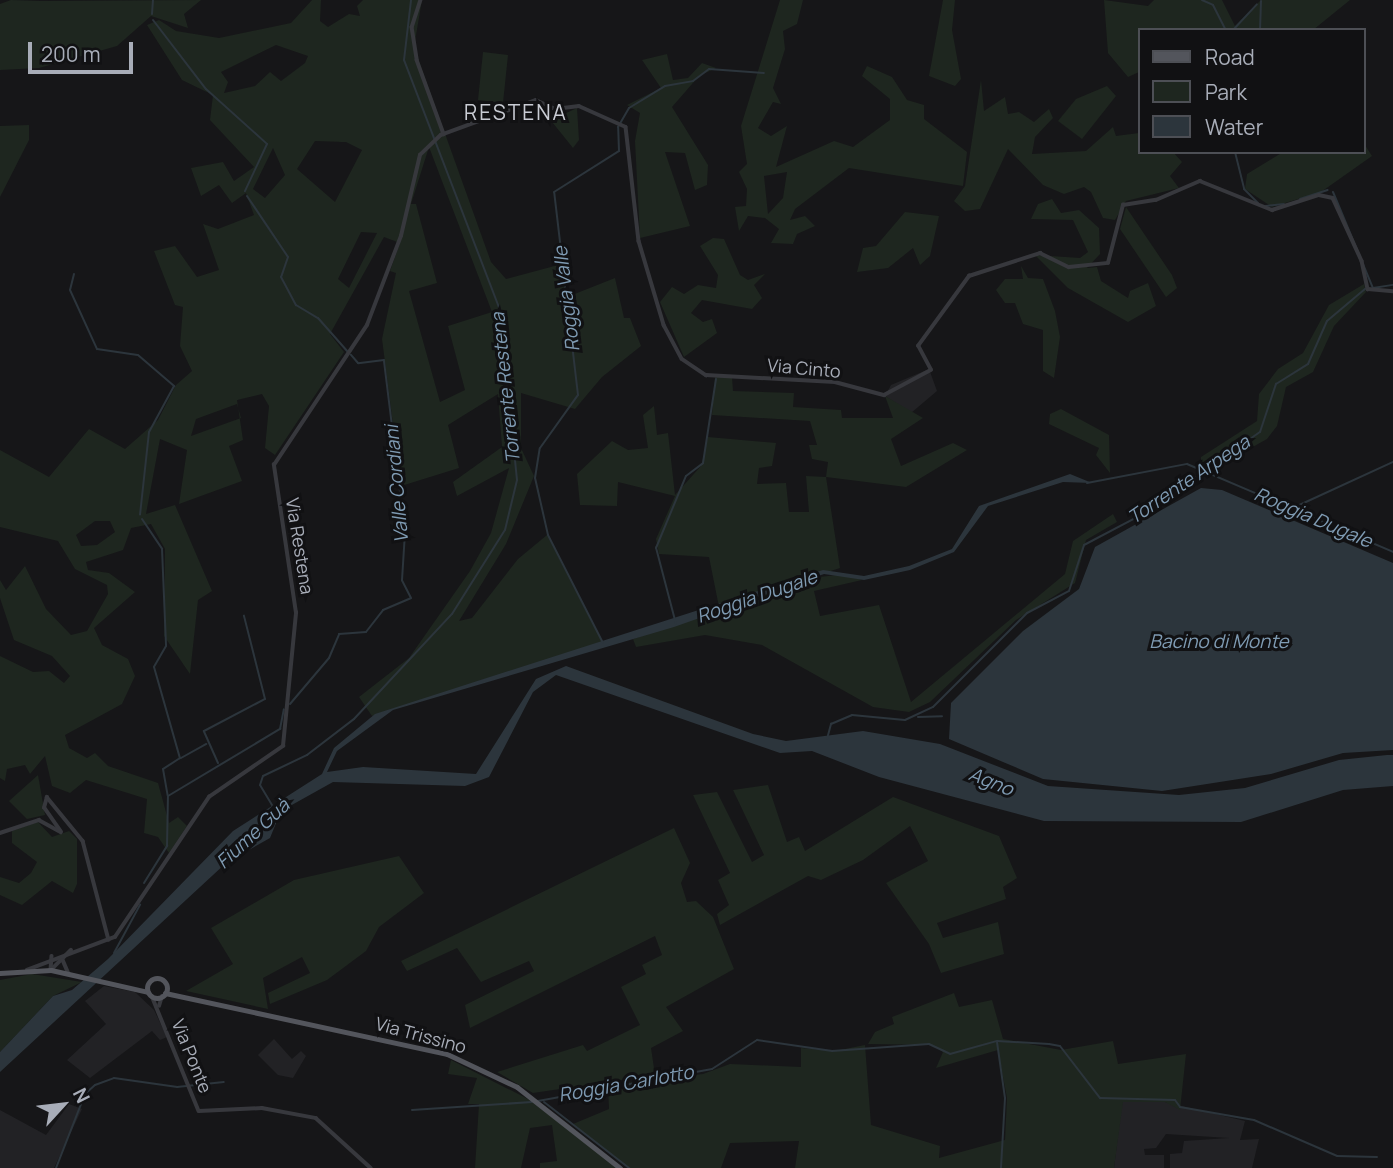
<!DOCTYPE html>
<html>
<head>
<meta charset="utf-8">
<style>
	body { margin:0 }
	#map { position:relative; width:1393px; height:1168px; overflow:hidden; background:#161618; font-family:Manrope,sans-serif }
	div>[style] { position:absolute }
	.built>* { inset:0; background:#222225 }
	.green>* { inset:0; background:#1e261f }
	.water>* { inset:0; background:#2c353c }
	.stream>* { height:2px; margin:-1px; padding:0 1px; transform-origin:1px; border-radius:1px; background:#2c353c }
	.minor>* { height:3.5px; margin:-1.75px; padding:0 1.75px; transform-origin:1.75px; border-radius:1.75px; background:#37383d }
	.major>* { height:5px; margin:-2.5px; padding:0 2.5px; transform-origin:2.5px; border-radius:2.5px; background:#53555c }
	.major>.ring { margin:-2.5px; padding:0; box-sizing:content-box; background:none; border:5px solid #53555c; border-radius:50% }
	span { translate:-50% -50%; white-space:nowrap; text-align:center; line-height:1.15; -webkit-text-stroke:6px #111113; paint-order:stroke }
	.street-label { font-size:18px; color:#a8adb8 }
	.water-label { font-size:19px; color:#7f9bb3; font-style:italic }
	.quarter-label { font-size:21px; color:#c9ccd4; letter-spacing:2px }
	.legend { position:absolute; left:1138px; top:28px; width:228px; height:126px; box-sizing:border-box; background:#111113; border:2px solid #4d4f55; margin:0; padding:9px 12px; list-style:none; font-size:21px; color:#a8adb8 }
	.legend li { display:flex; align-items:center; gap:14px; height:35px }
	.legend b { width:35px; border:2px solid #4d4f55 }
	.north { position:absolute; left:28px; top:1070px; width:70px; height:70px; -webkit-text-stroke:5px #111113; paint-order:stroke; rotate:63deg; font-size:19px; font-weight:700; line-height:28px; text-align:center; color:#a8adb8 }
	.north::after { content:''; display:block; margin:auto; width:24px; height:32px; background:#a8adb8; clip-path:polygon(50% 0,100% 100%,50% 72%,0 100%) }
	.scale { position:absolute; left:28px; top:42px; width:105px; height:32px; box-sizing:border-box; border:4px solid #a8adb8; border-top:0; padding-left:9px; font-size:21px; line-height:24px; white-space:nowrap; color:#a8adb8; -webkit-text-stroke:5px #111113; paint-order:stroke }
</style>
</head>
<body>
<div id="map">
	<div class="built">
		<div style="clip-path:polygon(929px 369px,937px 391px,911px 413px,885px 396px,891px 385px)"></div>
		<div style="clip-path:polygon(104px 986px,135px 992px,154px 1010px,167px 1037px,160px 1040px,152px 1031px,90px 1078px,67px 1060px,106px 1024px,85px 1001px)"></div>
		<div style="clip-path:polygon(274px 1039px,292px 1059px,301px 1051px,306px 1056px,293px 1078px,278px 1075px,258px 1055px)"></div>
		<div style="clip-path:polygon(1122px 1102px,1165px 1102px,1245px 1121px,1240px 1140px,1259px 1139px,1252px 1168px,1170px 1168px,1170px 1154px,1182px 1153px,1184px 1141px,1229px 1138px,1166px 1134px,1156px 1148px,1144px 1149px,1145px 1155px,1164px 1155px,1164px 1168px,1114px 1168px)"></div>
		<div style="clip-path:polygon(69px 1104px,82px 1109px,54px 1168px,0 1168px,0 1110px,46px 1135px)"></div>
	</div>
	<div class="green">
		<div style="clip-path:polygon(11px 0,41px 1px,201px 0,184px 14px,188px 28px,151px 16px,117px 46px,39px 68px,0 70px,0 4px)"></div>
		<div style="clip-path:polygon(evenodd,312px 0,321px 0,320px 21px,328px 27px,349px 14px,360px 16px,357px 6px,363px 0,422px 0,414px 47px,491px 262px,506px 279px,562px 264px,567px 297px,615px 278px,624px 318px,630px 318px,641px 346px,602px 377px,575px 409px,521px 393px,521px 448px,534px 476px,506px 544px,459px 621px,472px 618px,518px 559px,547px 535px,603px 644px,372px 716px,359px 697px,409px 658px,470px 571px,491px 533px,509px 468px,457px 496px,453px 482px,502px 447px,498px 394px,448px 425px,459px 468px,401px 486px,382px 339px,396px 273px,390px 271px,400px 243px,384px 237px,330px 334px,344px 352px,275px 455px,265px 448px,269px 406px,262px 394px,237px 400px,243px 440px,229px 446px,242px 481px,179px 504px,187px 450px,160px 439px,146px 514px,175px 505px,212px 591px,198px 600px,190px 674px,164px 636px,165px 549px,151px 524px,131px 528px,123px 550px,86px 562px,88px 570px,109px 573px,135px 592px,94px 628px,102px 645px,128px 659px,135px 676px,122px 704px,65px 735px,69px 748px,87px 758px,95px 753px,108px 766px,158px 783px,169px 823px,178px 817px,187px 826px,169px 853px,158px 837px,144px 833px,147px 799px,86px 780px,70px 793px,52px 786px,45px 756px,30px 774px,25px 765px,7px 769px,5px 781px,0 778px,0 656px,33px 672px,49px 671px,64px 683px,70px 676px,52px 656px,14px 640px,0 598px,0 580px,6px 590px,25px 566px,46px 609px,71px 635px,87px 631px,108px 594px,107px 585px,75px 569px,58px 541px,0 527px,0 450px,49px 477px,89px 429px,125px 449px,158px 420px,176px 385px,192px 371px,180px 346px,183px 307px,175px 305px,154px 251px,175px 246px,197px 277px,219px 270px,203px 224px,218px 229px,254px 215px,246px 193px,232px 203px,219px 185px,201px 196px,191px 168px,223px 162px,234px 181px,254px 167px,210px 120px,213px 95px,182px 80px,147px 25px,159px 20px,176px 31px,219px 38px,291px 23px,312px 0,276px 45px,308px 56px,305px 63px,281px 81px,270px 72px,255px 86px,224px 93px,228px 82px,221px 72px,276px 45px,312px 0,315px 141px,346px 142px,362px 150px,335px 202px,297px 169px,315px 141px,312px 0,429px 147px,492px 312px,448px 326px,465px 390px,440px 402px,409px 291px,437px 283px,416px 204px,411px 204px,429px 147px,312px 0,273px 148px,285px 175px,265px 198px,253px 189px,273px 148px,312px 0,361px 232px,377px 233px,349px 288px,338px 279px,361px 232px,312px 0,237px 404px,241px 418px,191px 436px,196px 419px,237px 404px,312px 0,95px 521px,110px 521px,115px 532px,97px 545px,81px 546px,76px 535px,95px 521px)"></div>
		<div style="clip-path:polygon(evenodd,780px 0,803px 0,797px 24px,783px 31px,785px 49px,773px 88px,781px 104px,773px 102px,758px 128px,771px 136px,787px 126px,776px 167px,834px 141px,853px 147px,890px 120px,890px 99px,862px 76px,867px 66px,892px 77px,907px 100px,924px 105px,924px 119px,967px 152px,963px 186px,849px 168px,795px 209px,790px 220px,805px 216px,815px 226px,797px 234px,793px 244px,771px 243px,779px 229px,765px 218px,748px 216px,739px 231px,735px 207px,746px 206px,747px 189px,739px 172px,747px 164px,741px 126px,780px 0,787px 172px,783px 198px,768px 214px,764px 176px,787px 172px)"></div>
		<div style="clip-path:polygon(943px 0,955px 0,952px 30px,961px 79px,955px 86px,929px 76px)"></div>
		<div style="clip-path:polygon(1104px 0,1148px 6px,1154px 0,1222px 0,1235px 26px,1261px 0,1350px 0,1313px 30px,1139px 30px,1139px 72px,1128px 77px,1108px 53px)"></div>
		<div style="clip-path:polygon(483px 52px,508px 55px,503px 103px,478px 100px)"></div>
		<div style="clip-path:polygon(667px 54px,673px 80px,688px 78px,702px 63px,716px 68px,699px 76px,672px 107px,708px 165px,707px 185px,695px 190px,685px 153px,665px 152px,690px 226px,640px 238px,635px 141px,640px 113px,627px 105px,661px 88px,642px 60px)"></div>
		<div style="clip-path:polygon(981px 80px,984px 111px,1005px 97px,1008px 114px,1019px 112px,1034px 122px,1049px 109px,1053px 118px,1035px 137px,1032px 154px,1086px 151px,1113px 127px,1116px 136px,1139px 133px,1139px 152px,1173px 152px,1182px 162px,1170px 176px,1179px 188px,1126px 201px,1115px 220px,1103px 218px,1091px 192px,1084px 187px,1064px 194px,1043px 185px,1008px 149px,980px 209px,965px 211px,954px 201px,965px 186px)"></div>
		<div style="clip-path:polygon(1107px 86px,1116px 96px,1082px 139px,1058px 121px,1076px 99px)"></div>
		<div style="clip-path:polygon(536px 102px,551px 120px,577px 108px,579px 140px,573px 148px)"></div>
		<div style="clip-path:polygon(29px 125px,29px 140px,0 197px,0 126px)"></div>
		<div style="clip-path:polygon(1363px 142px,1372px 156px,1321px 192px,1272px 207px,1245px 189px,1247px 174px,1283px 152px,1363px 152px)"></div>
		<div style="clip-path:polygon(1052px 199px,1061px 213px,1079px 210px,1099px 228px,1100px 254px,1087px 268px,1097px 267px,1101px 281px,1128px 298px,1130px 291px,1148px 283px,1156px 306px,1128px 322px,1068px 288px,1035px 255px,1080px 258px,1088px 252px,1073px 220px,1031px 219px,1038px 204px)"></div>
		<div style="clip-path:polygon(1126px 207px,1172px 275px,1177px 288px,1166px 297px,1120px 229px)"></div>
		<div style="clip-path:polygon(905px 212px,939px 216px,930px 256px,920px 265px,913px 248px,888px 268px,857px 272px,863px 248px,876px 246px)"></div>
		<div style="clip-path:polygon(713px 238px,724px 239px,740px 275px,748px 280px,765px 274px,754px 285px,762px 298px,752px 309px,702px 300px,691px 313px,703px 322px,712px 319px,717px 333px,684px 357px,660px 302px,672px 287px,684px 294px,698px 285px,716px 288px,718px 275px,700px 246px)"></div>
		<div style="clip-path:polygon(1021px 266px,1028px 278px,1043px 279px,1055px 311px,1060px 337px,1054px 378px,1043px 371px,1043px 330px,1023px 324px,1015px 303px,1005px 303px,996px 290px,1005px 279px,1023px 279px)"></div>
		<div style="clip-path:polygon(1364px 284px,1366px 292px,1334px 326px,1313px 372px,1286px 387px,1277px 426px,1267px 439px,1201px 476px,1201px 457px,1257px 421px,1259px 394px,1278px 369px,1303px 353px,1329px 305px)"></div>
		<div style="clip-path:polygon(715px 377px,732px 377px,733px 391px,794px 393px,793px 407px,841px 410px,842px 418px,893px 418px,885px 396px,923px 418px,891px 439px,901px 466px,953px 443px,967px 450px,906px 487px,826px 477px,840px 568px,719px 607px,709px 557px,659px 554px,656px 539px,675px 496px,618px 482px,617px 506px,580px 505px,577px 474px,612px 441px,628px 450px,648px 448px,643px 415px,654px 406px,657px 435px,668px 433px,675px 495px,701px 466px,708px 437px,776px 443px,772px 466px,759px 468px,757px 484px,786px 483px,789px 512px,809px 512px,806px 476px,826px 477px,828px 462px,812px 459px,809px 445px,817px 445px,810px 421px,712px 415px)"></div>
		<div style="clip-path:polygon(1061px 409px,1109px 435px,1110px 473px,1096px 455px,1099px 448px,1049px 424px,1050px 414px)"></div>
		<div style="clip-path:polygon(1113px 514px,1117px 522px,1086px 540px,1075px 583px,1016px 620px,930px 702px,909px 712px,873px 707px,762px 645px,705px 635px,636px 647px,633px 639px,811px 578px,845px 574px,862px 580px,814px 591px,820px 616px,879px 605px,911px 702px,1065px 574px,1073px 541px)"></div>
		<div style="clip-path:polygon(38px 775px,45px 815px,27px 819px,9px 801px)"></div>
		<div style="clip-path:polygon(768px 785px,787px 842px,799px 837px,805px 851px,893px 797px,999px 836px,1017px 878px,1003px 887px,1006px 899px,937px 923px,943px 938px,998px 922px,1004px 954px,941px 973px,929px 944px,886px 883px,928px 861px,910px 826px,863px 860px,821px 880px,808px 876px,720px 925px,717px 914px,729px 905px,718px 880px,730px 873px,693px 795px,717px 792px,752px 862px,764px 855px,733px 790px)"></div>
		<div style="clip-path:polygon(38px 822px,52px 837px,69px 831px,77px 839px,77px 884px,73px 893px,52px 881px,22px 905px,0 895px,0 877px,19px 883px,31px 873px,37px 862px,12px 843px,12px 831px)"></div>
		<div style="clip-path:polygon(674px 828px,690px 863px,681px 883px,687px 902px,696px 901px,713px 917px,734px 969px,666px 1007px,683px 1031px,651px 1048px,655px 1075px,533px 1093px,497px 1072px,583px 1045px,587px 1051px,640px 1025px,621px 987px,646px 974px,642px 965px,662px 955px,655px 936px,470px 1028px,465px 1005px,534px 971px,529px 961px,481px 982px,457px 948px,407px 971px,401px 961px)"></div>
		<div style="clip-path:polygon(399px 856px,424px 893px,379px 927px,366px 951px,327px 980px,270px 1004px,268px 993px,310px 973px,302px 957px,263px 978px,268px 1009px,186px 991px,233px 964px,211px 928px,294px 880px)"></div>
		<div style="clip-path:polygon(32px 974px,82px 982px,53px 996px,0 1052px,0 980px)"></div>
		<div style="clip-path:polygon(954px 993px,959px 1007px,992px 1000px,1003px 1039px,1061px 1050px,1113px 1041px,1118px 1064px,1186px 1054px,1180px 1110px,1165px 1102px,1123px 1102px,1114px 1168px,795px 1168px,799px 1141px,730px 1143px,721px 1168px,629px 1168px,573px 1124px,609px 1109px,608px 1085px,703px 1074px,730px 1064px,801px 1067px,801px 1048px,835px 1051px,865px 1045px,871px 1125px,940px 1146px,939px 1158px,1005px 1140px,1007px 1098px,998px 1050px,936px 1068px,943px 1052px,933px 1045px,868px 1044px,875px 1032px,894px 1024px,892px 1017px)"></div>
		<div style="clip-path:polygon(451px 1060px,528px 1099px,619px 1168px,540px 1168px,540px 1163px,557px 1161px,552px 1125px,530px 1128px,521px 1168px,475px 1168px,479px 1104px,468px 1104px,477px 1078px,448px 1074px)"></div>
	</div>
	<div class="water">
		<div style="clip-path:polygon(1070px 474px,1092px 483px,1063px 482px,988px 506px,954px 552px,910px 570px,864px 580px,824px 574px,674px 627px,393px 710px,337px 751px,327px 772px,363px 767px,476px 774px,536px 679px,566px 666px,753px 734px,786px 741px,863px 731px,940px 744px,1048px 786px,1179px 795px,1245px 788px,1339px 760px,1387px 755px,1393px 755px,1393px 786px,1343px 790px,1241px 822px,1044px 821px,879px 777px,812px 751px,780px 753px,556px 675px,533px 692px,489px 777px,465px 786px,333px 782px,281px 811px,270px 838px,226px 863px,0 1072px,0 1052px,53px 996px,72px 990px,108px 959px,233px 831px,322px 774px,334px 748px,375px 714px,823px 570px,864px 576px,909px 566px,952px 549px,979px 506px)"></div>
		<div style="clip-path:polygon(1201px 488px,1222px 490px,1393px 563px,1393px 750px,1343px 753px,1271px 774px,1162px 791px,1043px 779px,949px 739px,951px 703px,1023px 631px,1079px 589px,1095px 547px)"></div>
	</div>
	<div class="stream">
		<div style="left:1202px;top:0;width:12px;rotate:24deg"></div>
		<div style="left:1213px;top:5px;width:28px;rotate:63deg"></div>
		<div style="left:152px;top:14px;width:14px;rotate:-86deg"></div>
		<div style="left:153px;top:20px;width:87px;rotate:52.5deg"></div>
		<div style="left:206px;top:89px;width:82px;rotate:42deg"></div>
		<div style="left:267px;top:144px;width:52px;rotate:115.1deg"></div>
		<div style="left:1233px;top:30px;width:35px;rotate:-47deg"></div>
		<div style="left:1260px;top:30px;width:29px;rotate:-88deg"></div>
		<div style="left:1235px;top:152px;width:38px;rotate:76deg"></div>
		<div style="left:1244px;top:189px;width:20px;rotate:45deg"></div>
		<div style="left:1333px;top:192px;width:104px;rotate:67.4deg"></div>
		<div style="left:247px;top:196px;width:73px;rotate:56.1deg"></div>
		<div style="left:288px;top:257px;width:21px;rotate:109deg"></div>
		<div style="left:281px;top:277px;width:32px;rotate:62deg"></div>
		<div style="left:296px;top:305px;width:26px;rotate:31deg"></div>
		<div style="left:318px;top:318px;width:45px;rotate:48.6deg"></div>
		<div style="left:1300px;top:199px;width:29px;rotate:-18deg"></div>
		<div style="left:1266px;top:206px;width:18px;rotate:-6deg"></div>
		<div style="left:74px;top:274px;width:16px;rotate:104deg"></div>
		<div style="left:70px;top:290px;width:65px;rotate:65.4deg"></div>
		<div style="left:97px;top:349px;width:41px;rotate:8.3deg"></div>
		<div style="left:138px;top:355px;width:48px;rotate:40.7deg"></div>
		<div style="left:174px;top:386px;width:52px;rotate:118.5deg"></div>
		<div style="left:149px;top:432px;width:83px;rotate:96.2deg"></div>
		<div style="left:1373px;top:288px;width:20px;rotate:-9deg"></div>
		<div style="left:1087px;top:483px;width:102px;rotate:-10.8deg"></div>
		<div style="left:1187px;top:464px;width:224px;rotate:23.1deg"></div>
		<div style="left:1295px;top:507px;width:108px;rotate:-24.7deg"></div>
		<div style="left:142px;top:519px;width:36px;rotate:56deg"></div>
		<div style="left:162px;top:549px;width:97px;rotate:87.6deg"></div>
		<div style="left:166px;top:646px;width:24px;rotate:120deg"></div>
		<div style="left:154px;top:667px;width:95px;rotate:74.1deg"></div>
		<div style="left:180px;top:758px;width:20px;rotate:147deg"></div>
		<div style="left:163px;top:769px;width:27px;rotate:80deg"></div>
		<div style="left:676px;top:624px;width:79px;rotate:-104.7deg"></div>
		<div style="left:656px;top:548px;width:78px;rotate:-67.4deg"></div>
		<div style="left:686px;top:476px;width:21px;rotate:-37deg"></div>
		<div style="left:703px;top:463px;width:85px;rotate:-81.2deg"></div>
		<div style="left:603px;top:643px;width:121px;rotate:-117deg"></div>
		<div style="left:548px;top:535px;width:58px;rotate:-102.8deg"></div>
		<div style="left:535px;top:478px;width:30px;rotate:-81deg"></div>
		<div style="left:540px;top:448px;width:65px;rotate:-54.4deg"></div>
		<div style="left:578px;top:395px;width:204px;rotate:-96.7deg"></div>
		<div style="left:554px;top:192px;width:77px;rotate:-32.2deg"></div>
		<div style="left:619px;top:151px;width:24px;rotate:-92deg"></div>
		<div style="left:618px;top:127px;width:22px;rotate:-60deg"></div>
		<div style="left:629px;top:108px;width:42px;rotate:-31.4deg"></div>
		<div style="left:665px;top:86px;width:28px;rotate:-10deg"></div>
		<div style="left:693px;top:81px;width:20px;rotate:-37deg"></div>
		<div style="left:709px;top:69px;width:55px;rotate:4.2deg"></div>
		<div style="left:290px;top:704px;width:60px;rotate:-49.7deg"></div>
		<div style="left:329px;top:658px;width:26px;rotate:-67deg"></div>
		<div style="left:339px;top:634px;width:27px;rotate:-4deg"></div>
		<div style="left:366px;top:632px;width:28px;rotate:-52deg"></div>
		<div style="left:383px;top:610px;width:30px;rotate:-23deg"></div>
		<div style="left:411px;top:598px;width:20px;rotate:-117deg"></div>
		<div style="left:402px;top:580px;width:48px;rotate:-86.4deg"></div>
		<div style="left:405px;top:532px;width:173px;rotate:-97deg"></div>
		<div style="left:384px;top:360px;width:26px;rotate:173deg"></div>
		<div style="left:358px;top:363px;width:11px;rotate:-131deg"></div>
		<div style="left:918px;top:717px;width:24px;rotate:-2deg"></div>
		<div style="left:827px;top:739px;width:16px;rotate:-75deg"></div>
		<div style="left:831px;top:724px;width:23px;rotate:-23deg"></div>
		<div style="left:852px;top:715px;width:53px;rotate:5.4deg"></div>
		<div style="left:905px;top:720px;width:31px;rotate:-25deg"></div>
		<div style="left:933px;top:707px;width:133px;rotate:-45deg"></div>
		<div style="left:1027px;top:613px;width:47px;rotate:-27.6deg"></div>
		<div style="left:1069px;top:591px;width:48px;rotate:-71.9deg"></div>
		<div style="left:1084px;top:545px;width:69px;rotate:-27.7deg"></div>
		<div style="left:1145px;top:513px;width:141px;rotate:-35.2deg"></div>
		<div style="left:1260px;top:432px;width:51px;rotate:-71.6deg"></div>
		<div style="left:1276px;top:384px;width:38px;rotate:-32deg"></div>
		<div style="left:1308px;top:364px;width:47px;rotate:-66.2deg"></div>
		<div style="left:1327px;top:321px;width:50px;rotate:-40.1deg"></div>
		<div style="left:181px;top:758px;width:29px;rotate:-29deg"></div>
		<div style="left:218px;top:763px;width:35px;rotate:-114deg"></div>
		<div style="left:204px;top:731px;width:69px;rotate:-27.7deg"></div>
		<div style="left:265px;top:699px;width:86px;rotate:-104.2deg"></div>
		<div style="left:272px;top:805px;width:23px;rotate:-121deg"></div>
		<div style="left:260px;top:785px;width:9px;rotate:-72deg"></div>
		<div style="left:263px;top:776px;width:49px;rotate:-25.5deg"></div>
		<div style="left:307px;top:755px;width:59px;rotate:-37.5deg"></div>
		<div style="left:354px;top:719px;width:144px;rotate:-47deg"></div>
		<div style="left:452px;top:614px;width:99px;rotate:-57.8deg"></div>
		<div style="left:505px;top:530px;width:51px;rotate:-76.5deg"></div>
		<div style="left:517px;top:480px;width:171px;rotate:-95.7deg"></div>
		<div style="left:500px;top:310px;width:268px;rotate:-111deg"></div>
		<div style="left:404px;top:60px;width:60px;rotate:-83.3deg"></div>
		<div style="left:144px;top:883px;width:44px;rotate:-58.1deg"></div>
		<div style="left:167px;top:846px;width:50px;rotate:-88.9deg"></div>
		<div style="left:168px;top:796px;width:131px;rotate:-30.9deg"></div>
		<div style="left:280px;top:729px;width:20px;rotate:-79deg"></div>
		<div style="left:114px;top:953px;width:55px;rotate:-61.6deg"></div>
		<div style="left:997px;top:1042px;width:57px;rotate:81.9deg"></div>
		<div style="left:1005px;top:1098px;width:70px;rotate:93.3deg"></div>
		<div style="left:538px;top:1101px;width:177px;rotate:-10.4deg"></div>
		<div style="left:712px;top:1069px;width:54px;rotate:-32.8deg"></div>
		<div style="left:757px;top:1040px;width:76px;rotate:8.3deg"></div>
		<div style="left:832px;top:1051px;width:97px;rotate:-4.1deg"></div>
		<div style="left:929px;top:1044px;width:23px;rotate:25deg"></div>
		<div style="left:950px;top:1054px;width:49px;rotate:-15.5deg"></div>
		<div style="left:997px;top:1041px;width:52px;rotate:3.3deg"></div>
		<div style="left:1049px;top:1044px;width:11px;rotate:10deg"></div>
		<div style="left:1060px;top:1046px;width:66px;rotate:52.4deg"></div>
		<div style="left:1100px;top:1098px;width:75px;rotate:1.5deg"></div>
		<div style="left:1175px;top:1100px;width:9px;rotate:54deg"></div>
		<div style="left:1180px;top:1107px;width:75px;rotate:10deg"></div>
		<div style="left:1254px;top:1120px;width:90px;rotate:23.4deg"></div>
		<div style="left:1337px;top:1156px;width:40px;rotate:1.4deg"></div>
		<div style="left:544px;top:1102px;width:108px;rotate:37.8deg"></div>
		<div style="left:412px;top:1110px;width:120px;rotate:-3.8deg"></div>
		<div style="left:56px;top:1168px;width:79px;rotate:-68.6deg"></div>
		<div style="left:85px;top:1094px;width:13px;rotate:-42deg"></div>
		<div style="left:95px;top:1085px;width:20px;rotate:-20deg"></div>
		<div style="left:114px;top:1078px;width:64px;rotate:8.1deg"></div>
		<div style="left:177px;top:1087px;width:47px;rotate:-6.1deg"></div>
	</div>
	<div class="minor">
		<div style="left:421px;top:0;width:28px;rotate:108deg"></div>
		<div style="left:412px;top:27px;width:33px;rotate:81deg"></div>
		<div style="left:417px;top:60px;width:79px;rotate:70deg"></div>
		<div style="left:0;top:833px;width:41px;rotate:-18.4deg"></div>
		<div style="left:39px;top:820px;width:25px;rotate:29deg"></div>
		<div style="left:61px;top:832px;width:29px;rotate:-125deg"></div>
		<div style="left:44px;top:808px;width:11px;rotate:-75deg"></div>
		<div style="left:47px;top:797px;width:57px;rotate:50.7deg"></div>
		<div style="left:83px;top:841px;width:102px;rotate:75.3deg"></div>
		<div style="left:52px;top:956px;width:14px;rotate:94deg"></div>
		<div style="left:51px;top:970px;width:28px;rotate:-45deg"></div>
		<div style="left:63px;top:960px;width:15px;rotate:67deg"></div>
		<div style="left:27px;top:970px;width:94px;rotate:-20.6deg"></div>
		<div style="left:115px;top:937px;width:169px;rotate:-56.1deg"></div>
		<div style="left:209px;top:797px;width:90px;rotate:-34.6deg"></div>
		<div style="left:283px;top:746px;width:134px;rotate:-84.4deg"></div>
		<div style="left:296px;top:613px;width:150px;rotate:-98.5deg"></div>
		<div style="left:274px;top:465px;width:168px;rotate:-56.4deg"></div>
		<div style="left:367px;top:325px;width:95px;rotate:-69.1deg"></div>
		<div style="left:401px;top:236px;width:83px;rotate:-76.8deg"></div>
		<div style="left:420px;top:155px;width:29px;rotate:-44deg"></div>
		<div style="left:441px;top:135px;width:101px;rotate:-20.2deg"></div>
		<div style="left:536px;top:100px;width:21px;rotate:25deg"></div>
		<div style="left:555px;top:109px;width:24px;rotate:-7deg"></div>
		<div style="left:579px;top:106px;width:51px;rotate:24.1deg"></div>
		<div style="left:626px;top:127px;width:115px;rotate:83.5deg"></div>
		<div style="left:639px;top:241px;width:88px;rotate:73.4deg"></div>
		<div style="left:664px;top:325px;width:38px;rotate:62deg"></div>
		<div style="left:682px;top:359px;width:29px;rotate:34deg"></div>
		<div style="left:706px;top:375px;width:129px;rotate:3.1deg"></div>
		<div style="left:835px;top:382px;width:51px;rotate:14.9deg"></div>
		<div style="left:884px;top:395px;width:53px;rotate:-28deg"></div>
		<div style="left:931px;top:370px;width:27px;rotate:-118deg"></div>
		<div style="left:918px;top:346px;width:87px;rotate:-53.9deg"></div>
		<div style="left:969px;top:276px;width:75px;rotate:-17.9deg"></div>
		<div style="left:1040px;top:253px;width:32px;rotate:26deg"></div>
		<div style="left:1069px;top:267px;width:39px;rotate:-6deg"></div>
		<div style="left:1108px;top:263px;width:60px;rotate:-75.5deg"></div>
		<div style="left:1123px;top:205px;width:33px;rotate:-9deg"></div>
		<div style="left:1156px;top:200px;width:48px;rotate:-23.4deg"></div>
		<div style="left:1200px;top:181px;width:78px;rotate:21.9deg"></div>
		<div style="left:1272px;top:210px;width:49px;rotate:-17.7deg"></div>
		<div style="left:1319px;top:195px;width:14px;rotate:12deg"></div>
		<div style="left:1333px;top:198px;width:69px;rotate:65.3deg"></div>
		<div style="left:1362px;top:261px;width:29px;rotate:78deg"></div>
		<div style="left:1368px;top:289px;width:25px;rotate:5deg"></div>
		<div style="left:152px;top:996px;width:124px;rotate:67.8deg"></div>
		<div style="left:199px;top:1111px;width:63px;rotate:-2.7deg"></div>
		<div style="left:262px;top:1108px;width:55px;rotate:10.5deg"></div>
		<div style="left:316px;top:1118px;width:74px;rotate:42.3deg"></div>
		<div style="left:159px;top:1006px;width:10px;rotate:-73deg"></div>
	</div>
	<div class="major">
		<div style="left:0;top:973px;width:51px;rotate:-3.4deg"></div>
		<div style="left:51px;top:970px;width:99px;rotate:12.8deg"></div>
		<div class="ring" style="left:147px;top:978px;width:15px;height:15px"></div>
		<div style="left:165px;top:993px;width:289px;rotate:12.2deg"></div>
		<div style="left:447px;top:1054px;width:77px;rotate:25.2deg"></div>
		<div style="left:517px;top:1087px;width:131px;rotate:38.2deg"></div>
	</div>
	<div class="street-label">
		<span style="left:804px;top:368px;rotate:5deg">Via Cinto</span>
		<span style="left:300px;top:546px;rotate:81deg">Via Restena</span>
		<span style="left:421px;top:1035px;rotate:15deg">Via Trissino</span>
		<span style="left:192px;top:1056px;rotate:68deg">Via Ponte</span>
	</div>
	<div class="water-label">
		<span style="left:567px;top:299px;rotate:-97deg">Roggia Valle</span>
		<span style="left:506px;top:388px;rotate:-96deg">Torrente Restena</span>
		<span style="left:1189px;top:480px;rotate:-34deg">Torrente Arpega</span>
		<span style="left:397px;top:484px;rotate:-95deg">Valle Cordiani</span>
		<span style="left:1313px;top:518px;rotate:23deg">Roggia Dugale</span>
		<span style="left:757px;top:597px;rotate:-19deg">Roggia Dugale</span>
		<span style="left:1219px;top:642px">Bacino di Monte</span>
		<span style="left:991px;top:782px;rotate:22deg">Agno</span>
		<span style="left:253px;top:834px;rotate:-43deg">Fiume Guà</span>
		<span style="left:626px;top:1084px;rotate:-10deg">Roggia Carlotto</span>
	</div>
	<div class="quarter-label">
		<span style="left:516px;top:112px">RESTENA</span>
	</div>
	<ul class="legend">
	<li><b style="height:9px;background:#53555c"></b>Road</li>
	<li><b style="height:19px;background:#1e261f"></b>Park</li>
	<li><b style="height:19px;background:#2c353c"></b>Water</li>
	</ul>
	<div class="north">N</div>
	<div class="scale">200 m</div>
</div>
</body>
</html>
